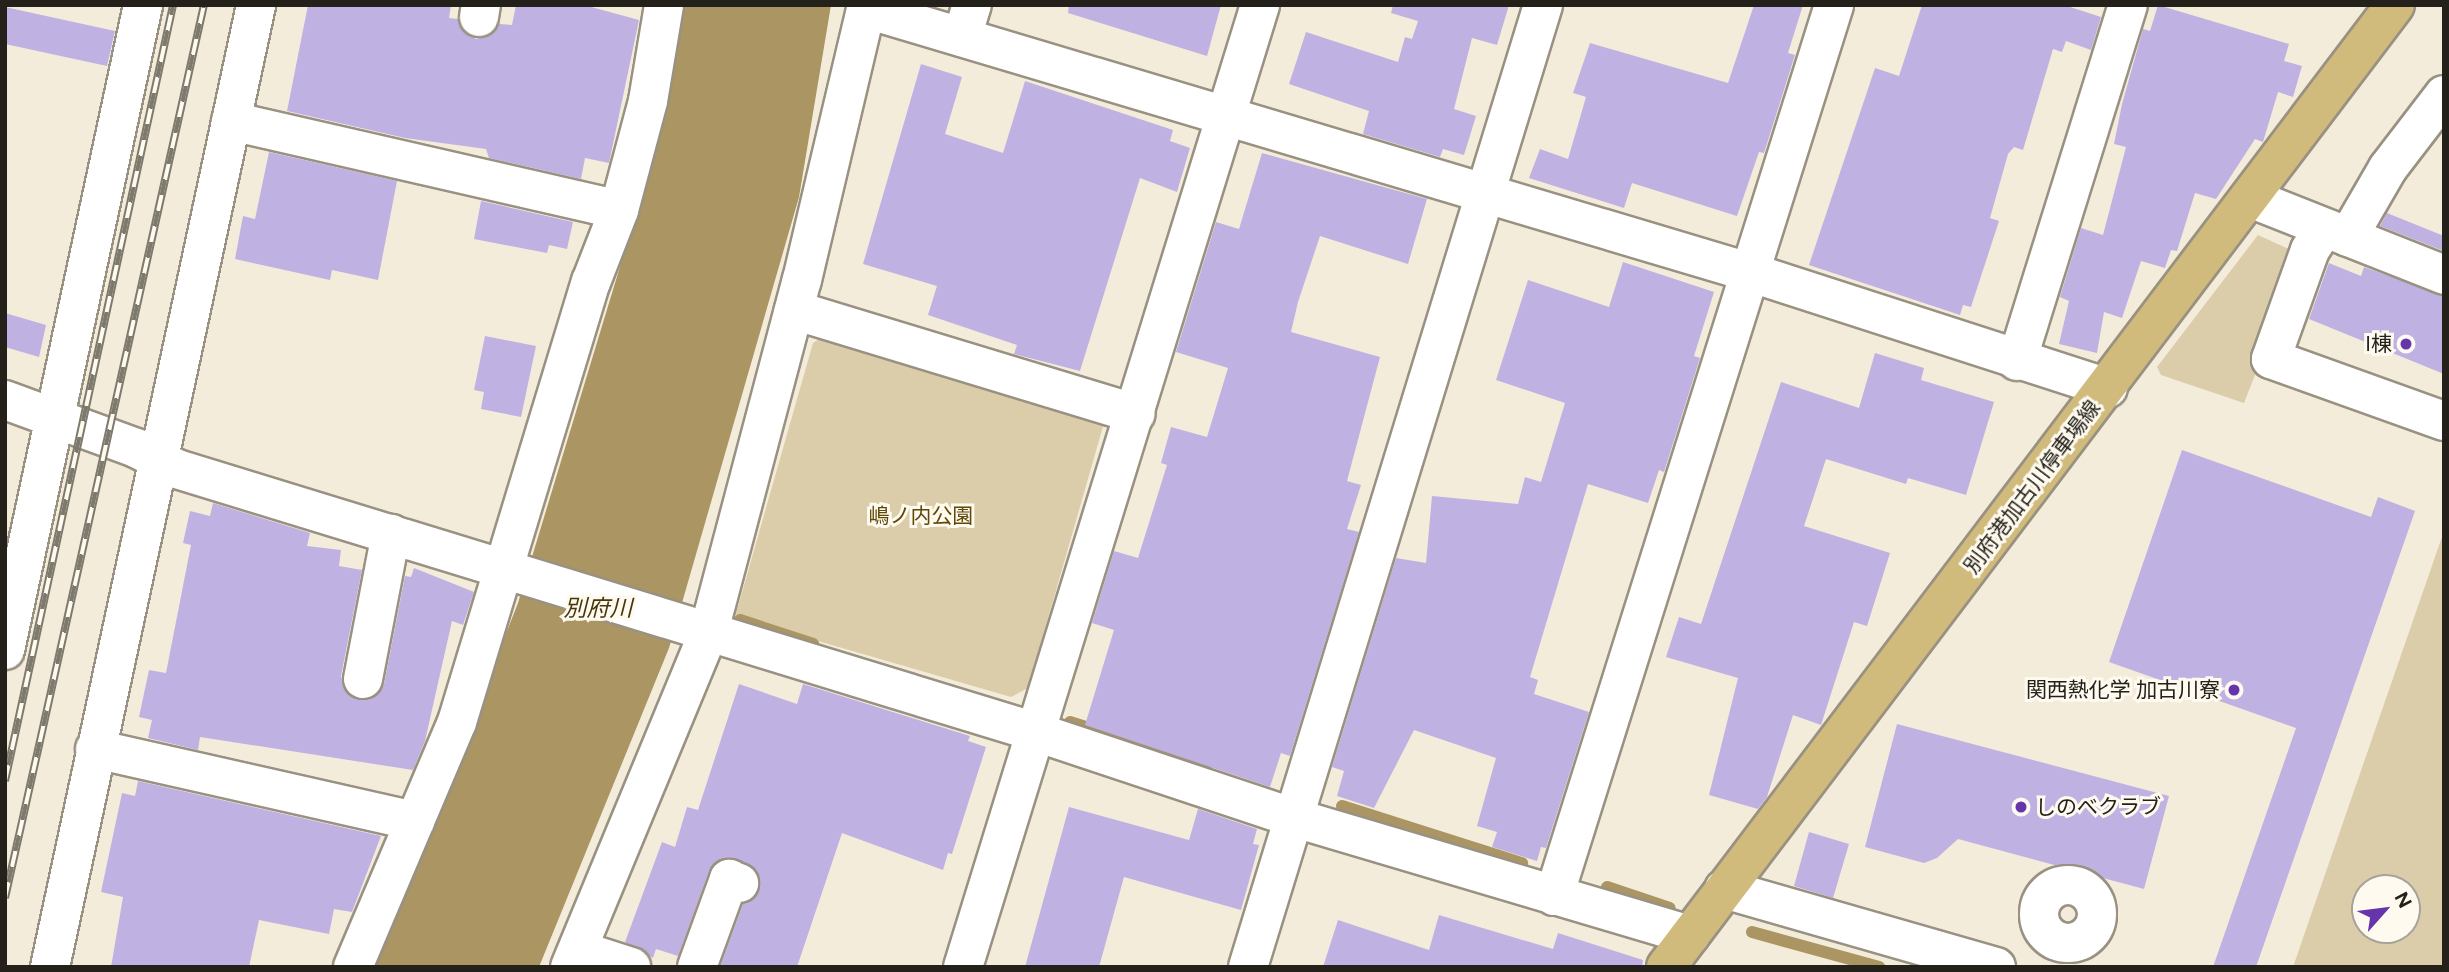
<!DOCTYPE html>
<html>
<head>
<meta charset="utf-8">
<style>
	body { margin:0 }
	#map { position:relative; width:2449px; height:972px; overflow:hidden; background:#f4ecda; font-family:Figtree,"Noto Sans JP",sans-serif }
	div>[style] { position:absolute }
	.green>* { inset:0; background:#dbccaa }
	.water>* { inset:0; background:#aa9563 }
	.stream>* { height:12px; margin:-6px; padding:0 6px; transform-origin:6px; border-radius:6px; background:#aa9563 }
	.building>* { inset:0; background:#c0b1e3 }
	.roads { filter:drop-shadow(2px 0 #999181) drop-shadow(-2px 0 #999181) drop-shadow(0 2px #999181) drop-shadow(0 -2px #999181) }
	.minor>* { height:38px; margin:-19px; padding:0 19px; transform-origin:19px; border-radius:19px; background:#fff }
	.minor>.ring { margin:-19px; padding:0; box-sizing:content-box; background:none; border:38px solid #fff; border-radius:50% }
	.major>* { height:38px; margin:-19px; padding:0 19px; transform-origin:19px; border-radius:19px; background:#d1bb7c }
	.rail>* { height:8px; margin-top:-4px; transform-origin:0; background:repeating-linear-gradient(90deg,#fefaef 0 16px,#7e796d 0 32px); box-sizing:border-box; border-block:2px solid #7e796d }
	.dots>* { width:19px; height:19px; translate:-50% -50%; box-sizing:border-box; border:4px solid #fefaef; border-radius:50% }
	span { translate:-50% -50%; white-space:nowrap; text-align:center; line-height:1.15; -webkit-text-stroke:6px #fefaef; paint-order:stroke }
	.poi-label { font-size:21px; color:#23211a }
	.right { translate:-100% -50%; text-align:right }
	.left { translate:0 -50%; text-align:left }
	.street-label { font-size:21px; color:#23211a }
	.park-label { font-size:21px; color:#5f4806 }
	.water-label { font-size:23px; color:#46360b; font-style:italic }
	.frame { position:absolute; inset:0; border:7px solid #23211a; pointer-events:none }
	.north { position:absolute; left:2351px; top:874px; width:70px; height:70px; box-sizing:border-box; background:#fefaef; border:2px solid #a6a39a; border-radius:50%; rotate:62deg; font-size:19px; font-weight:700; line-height:28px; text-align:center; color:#23211a }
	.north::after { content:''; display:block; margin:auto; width:24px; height:32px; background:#6634ab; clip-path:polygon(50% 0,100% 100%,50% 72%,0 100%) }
</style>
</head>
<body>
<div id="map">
	<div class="green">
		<div style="clip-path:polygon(2258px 235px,2302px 255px,2244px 403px,2161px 375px,2157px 367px)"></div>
		<div style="clip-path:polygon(827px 334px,1106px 416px,1028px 688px,1011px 697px,735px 617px,813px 343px)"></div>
		<div style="clip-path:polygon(evenodd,2444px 531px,2444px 967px,2293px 967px,2444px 531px,2365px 888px,2407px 888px,2407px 930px,2365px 930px,2365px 888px)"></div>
	</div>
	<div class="water">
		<div style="clip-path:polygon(680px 5px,831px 5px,799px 197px,669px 648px,539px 967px,370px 967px,414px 869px,518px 603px,656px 148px)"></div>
	</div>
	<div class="stream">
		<div style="left:740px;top:620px;width:77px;rotate:18.2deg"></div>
		<div style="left:1070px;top:722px;width:143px;rotate:17.5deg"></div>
		<div style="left:1342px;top:806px;width:189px;rotate:17.6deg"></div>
		<div style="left:1607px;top:887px;width:66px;rotate:18.4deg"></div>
		<div style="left:1752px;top:932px;width:132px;rotate:15.4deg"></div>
	</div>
	<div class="building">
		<div style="clip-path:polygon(308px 5px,451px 5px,449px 18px,458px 19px,465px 33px,476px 39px,487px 37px,499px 24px,512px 25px,516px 5px,584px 5px,639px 20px,609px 163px,585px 158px,581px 179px,489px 158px,486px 149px,405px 138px,287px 111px)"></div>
		<div style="clip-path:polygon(1069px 5px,1221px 5px,1207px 56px,1068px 13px)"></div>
		<div style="clip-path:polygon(1393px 5px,1509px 5px,1497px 45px,1472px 38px,1454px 109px,1476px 116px,1464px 155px,1443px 149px,1440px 157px,1363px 134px,1369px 111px,1289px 84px,1306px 32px,1398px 62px,1405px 37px,1412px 39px,1418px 21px,1391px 13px)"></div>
		<div style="clip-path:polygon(1754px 5px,1803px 5px,1788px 53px,1795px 55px,1764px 153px,1759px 152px,1737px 216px,1632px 183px,1624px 208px,1529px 178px,1540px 149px,1568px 159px,1586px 97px,1573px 93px,1590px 43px,1728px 83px)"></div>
		<div style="clip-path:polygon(1922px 5px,2064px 5px,2101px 17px,2091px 50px,2066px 41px,2062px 52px,2053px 49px,2023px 150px,2014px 147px,2008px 154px,1990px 218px,1999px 221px,1971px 307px,1963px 305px,1960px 315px,1809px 265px,1875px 68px,1899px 76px)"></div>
		<div style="clip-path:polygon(2158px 5px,2289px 44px,2284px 61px,2302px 66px,2293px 97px,2278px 92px,2263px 142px,2255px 139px,2216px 199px,2195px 193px,2177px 251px,2171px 250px,2165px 268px,2141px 261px,2122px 318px,2104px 312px,2097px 353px,2059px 344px,2069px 301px,2060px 297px,2081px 228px,2103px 235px,2126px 147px,2114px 144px,2122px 104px,2143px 29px,2150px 31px)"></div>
		<div style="clip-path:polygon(5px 7px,115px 31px,107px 66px,5px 44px)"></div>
		<div style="clip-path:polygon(921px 64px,962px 77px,945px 134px,1003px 153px,1025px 81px,1173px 130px,1170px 141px,1190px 148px,1177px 192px,1140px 178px,1080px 371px,1014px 354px,1017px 345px,928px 315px,937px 286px,863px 264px)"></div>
		<div style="clip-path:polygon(269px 152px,397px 181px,378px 280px,332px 270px,330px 280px,235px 259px,243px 216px,255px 219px)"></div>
		<div style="clip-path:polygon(1262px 153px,1427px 199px,1408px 264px,1320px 236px,1298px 302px,1291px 332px,1380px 357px,1347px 481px,1361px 485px,1347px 529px,1359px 532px,1290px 756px,1281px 753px,1270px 787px,1085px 725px,1114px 630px,1092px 623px,1114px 551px,1138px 558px,1167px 465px,1161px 463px,1171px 427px,1207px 437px,1228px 368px,1176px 352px,1216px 222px,1239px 229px)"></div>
		<div style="clip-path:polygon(481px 201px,573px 222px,567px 249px,549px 245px,547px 253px,474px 239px)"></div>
		<div style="clip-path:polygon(2387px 213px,2444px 236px,2444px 251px,2380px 226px)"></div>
		<div style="clip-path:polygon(1623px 262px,1714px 292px,1694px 356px,1700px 358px,1664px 472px,1659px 470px,1648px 503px,1588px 484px,1530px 677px,1538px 680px,1534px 694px,1589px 712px,1546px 848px,1541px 847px,1537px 861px,1492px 847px,1497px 832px,1477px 826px,1496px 758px,1414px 730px,1374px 808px,1337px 796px,1344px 771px,1332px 767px,1396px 558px,1426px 563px,1432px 496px,1518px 504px,1525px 477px,1541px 482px,1565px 403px,1496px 380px,1528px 280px,1609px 307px)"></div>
		<div style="clip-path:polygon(2329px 263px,2361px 276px,2364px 267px,2444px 296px,2444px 374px,2309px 319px)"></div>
		<div style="clip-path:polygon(5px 313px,46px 325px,39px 357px,5px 347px)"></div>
		<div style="clip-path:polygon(485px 336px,536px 346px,521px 417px,481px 409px,484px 392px,474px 390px)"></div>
		<div style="clip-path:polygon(1875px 353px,1924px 368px,1921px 380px,1994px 402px,1966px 495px,1908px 478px,1906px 484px,1826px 459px,1804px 526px,1890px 553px,1867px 626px,1854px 622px,1821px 725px,1793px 715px,1767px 797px,1758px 809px,1709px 795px,1738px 678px,1666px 657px,1679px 617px,1701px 624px,1781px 382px,1859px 408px)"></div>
		<div style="clip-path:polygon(2182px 450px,2371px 517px,2378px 497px,2415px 511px,2256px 967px,2213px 967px,2296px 728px,2109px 662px)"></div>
		<div style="clip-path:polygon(213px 503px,310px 533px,307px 546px,341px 550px,339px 566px,362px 570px,341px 676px,348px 695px,358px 700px,371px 699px,384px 684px,405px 576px,411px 577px,414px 568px,474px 592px,463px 625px,452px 621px,425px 741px,413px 770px,200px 737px,198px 750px,148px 738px,152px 720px,139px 717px,149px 670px,166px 673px,191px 545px,183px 543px,190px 511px,210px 516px)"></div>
		<div style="clip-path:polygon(739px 684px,797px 704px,803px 684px,970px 736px,968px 741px,986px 747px,952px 854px,948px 853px,943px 870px,842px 833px,797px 967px,720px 967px,743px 904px,759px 890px,757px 870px,736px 859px,716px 862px,709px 871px,678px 956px,656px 949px,653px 958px,625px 942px,662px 842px,675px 847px,687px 807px,698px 810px)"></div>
		<div style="clip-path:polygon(1897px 724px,2169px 796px,2144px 889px,1958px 839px,1937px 858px,1924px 863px,1865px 847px)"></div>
		<div style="clip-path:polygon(138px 781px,381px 836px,352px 912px,334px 909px,329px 934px,259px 920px,249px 967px,111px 967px,123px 897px,101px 892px,122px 793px,135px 796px)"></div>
		<div style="clip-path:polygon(1069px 807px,1189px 840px,1198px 809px,1257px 829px,1253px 844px,1259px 845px,1241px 910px,1124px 877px,1099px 967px,1025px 967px)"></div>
		<div style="clip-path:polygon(1809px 832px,1849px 844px,1833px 898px,1794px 886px)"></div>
		<div style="clip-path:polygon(1439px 915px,1553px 949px,1558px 933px,1643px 960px,1642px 967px,1323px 967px,1338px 920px,1429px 950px)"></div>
	</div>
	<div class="roads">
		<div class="minor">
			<div style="left:867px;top:9px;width:924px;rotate:16.61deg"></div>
			<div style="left:1752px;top:273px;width:374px;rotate:17.9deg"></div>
			<div style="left:479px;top:17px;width:12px;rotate:-81deg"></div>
			<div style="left:962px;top:37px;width:34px;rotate:-73deg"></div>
			<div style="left:231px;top:121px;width:398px;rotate:12.9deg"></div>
			<div style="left:2250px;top:198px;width:209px;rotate:21.6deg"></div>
			<div style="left:2323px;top:230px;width:24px;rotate:123deg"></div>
			<div style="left:2310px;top:250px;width:116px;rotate:109.7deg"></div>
			<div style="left:2271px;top:359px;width:184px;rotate:19.7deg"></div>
			<div style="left:2348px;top:237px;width:80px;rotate:-59.9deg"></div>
			<div style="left:2388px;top:168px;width:92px;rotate:-52.5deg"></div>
			<div style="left:794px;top:310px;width:357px;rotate:16.9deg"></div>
			<div style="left:2017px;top:361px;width:373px;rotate:-72.7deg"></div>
			<div style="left:5px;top:400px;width:140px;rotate:20.1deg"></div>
			<div style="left:136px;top:448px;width:46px;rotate:27.1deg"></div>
			<div style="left:177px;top:469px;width:902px;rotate:17.03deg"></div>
			<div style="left:1039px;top:733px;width:270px;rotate:18.4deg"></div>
			<div style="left:1295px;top:818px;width:412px;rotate:16.5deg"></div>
			<div style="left:5px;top:650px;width:660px;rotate:-77.92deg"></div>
			<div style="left:363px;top:679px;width:148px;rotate:-79.1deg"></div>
			<div style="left:95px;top:749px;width:328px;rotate:12.7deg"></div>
			<div class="ring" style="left:2039px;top:885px;width:20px;height:20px"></div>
			<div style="left:1724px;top:889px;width:283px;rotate:16deg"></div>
			<div style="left:1554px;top:896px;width:934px;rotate:-72.55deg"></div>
			<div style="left:578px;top:950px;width:56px;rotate:17.8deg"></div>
			<div style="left:50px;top:967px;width:984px;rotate:-77.91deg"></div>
			<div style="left:353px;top:967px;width:266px;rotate:-67deg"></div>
			<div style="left:457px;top:722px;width:460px;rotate:-73.1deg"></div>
			<div style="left:591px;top:282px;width:77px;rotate:-68.7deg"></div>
			<div style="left:619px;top:210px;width:113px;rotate:-75.1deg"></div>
			<div style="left:648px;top:101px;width:97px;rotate:-80.5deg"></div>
			<div style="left:570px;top:967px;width:364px;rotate:-67.5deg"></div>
			<div style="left:709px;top:631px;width:363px;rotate:-75.2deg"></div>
			<div style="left:802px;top:280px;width:283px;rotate:-76.7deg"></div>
			<div style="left:697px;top:967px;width:94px;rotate:-70deg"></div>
			<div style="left:729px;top:879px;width:11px;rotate:22deg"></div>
			<div style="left:963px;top:967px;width:1007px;rotate:-72.84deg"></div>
			<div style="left:1248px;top:967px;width:1006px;rotate:-72.95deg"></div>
		</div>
		<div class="major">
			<div style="left:1666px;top:967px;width:1207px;rotate:-52.85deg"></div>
		</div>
	</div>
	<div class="rail">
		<div style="left:5px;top:781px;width:794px;rotate:-77.78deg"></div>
		<div style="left:5px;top:898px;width:915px;rotate:-77.44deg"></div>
	</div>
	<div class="dots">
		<div style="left:2406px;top:344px;background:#6634ab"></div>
		<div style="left:2234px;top:690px;background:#6634ab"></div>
		<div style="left:2021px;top:807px;background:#6634ab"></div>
	</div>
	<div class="poi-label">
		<span class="right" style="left:2392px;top:344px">I棟</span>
		<span class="right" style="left:2220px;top:690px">関西熱化学 加古川寮</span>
		<span class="left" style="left:2035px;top:807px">しのべクラブ</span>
	</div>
	<div class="street-label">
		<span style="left:2032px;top:487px;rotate:-53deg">別府港加古川停車場線</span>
	</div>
	<div class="park-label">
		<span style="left:921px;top:516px">嶋ノ内公園</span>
	</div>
	<div class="water-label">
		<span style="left:598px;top:608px">別府川</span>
	</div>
	<div class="frame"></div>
	<div class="north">N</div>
</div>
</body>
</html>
